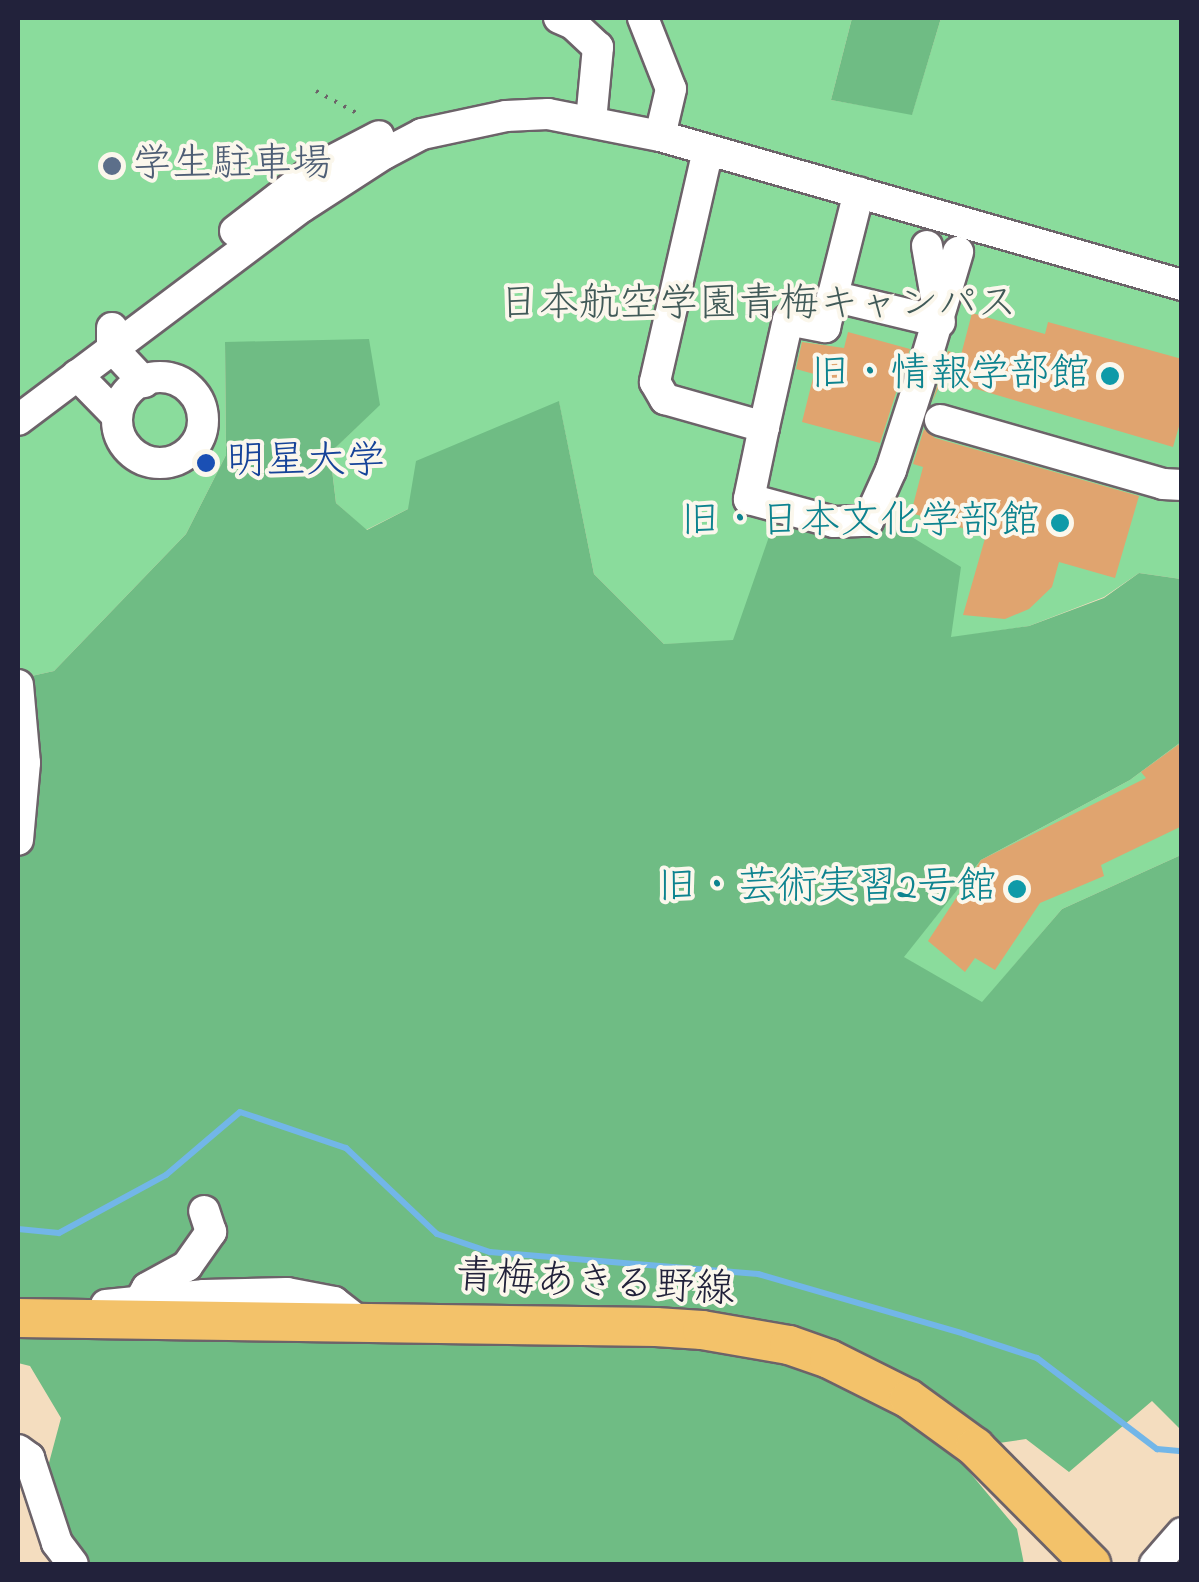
<!DOCTYPE html>
<html>
<head>
<meta charset="utf-8">
<style>
	body { margin:0 }
	#map { position:relative; width:1199px; height:1582px; overflow:hidden; background:#f4ddbf; font-family:"Indie Flower","Klee One",sans-serif }
	div>[style] { position:absolute }
	.green>* { inset:0; background:#8adc9c }
	.forest>* { inset:0; background:#6fbc84 }
	.stream>* { height:6px; margin:-3px; padding:0 3px; transform-origin:3px; border-radius:3px; background:#72b6e8 }
	.building>* { inset:0; background:#e0a46f }
	.path>* { height:4px; margin-top:-2px; transform-origin:0; background:repeating-linear-gradient(90deg,#6c6369 0 2.5px,transparent 0 10.5px) }
	.roads { filter:drop-shadow(2px 0 #6c6369) drop-shadow(-2px 0 #6c6369) drop-shadow(0 2px #6c6369) drop-shadow(0 -2px #6c6369) }
	.minor>* { height:30px; margin:-15px; padding:0 15px; transform-origin:15px; border-radius:15px; background:#fff }
	.minor>.ring { margin:-15px; padding:0; box-sizing:content-box; background:none; border:30px solid #fff; border-radius:50% }
	.major>* { height:38px; margin:-19px; padding:0 19px; transform-origin:19px; border-radius:19px; background:#f3c26a }
	.dots>* { width:28px; height:28px; translate:-50% -50%; box-sizing:border-box; border:5px solid #fbf7ec; border-radius:50% }
	span { translate:-50% -50%; white-space:nowrap; text-align:center; line-height:1.15; -webkit-text-stroke:8px #fbf7ec; paint-order:stroke }
	.service-label { font-size:40px; color:#4e5e75 }
	.left { translate:0 -50%; text-align:left }
	.park-label { font-size:40px; color:#415a58 }
	.culture-label { font-size:40px; color:#0d838f }
	.right { translate:-100% -50%; text-align:right }
	.transit-label { font-size:40px; color:#164399 }
	.street-label { font-size:40px; color:#22223b }
	.frame { position:absolute; inset:0; border:20px solid #22223b; pointer-events:none }
</style>
</head>
<body>
<div id="map">
	<div class="green">
		<div style="clip-path:polygon(18px 18px,852px 18px,831px 100px,912px 114px,941px 18px,1181px 18px,1181px 579px,1139px 573px,1104px 597px,1029px 626px,950px 638px,664px 644px,594px 574px,559px 402px,408px 509px,366px 530px,336px 503px,330px 453px,379px 405px,225px 343px,226px 455px,186px 534px,54px 671px,18px 679px)"></div>
		<div style="clip-path:polygon(1181px 742px,1181px 855px,1062px 909px,982px 1003px,903px 957px,981px 860px,1130px 780px)"></div>
	</div>
	<div class="forest">
		<div style="clip-path:polygon(852px 18px,941px 18px,912px 115px,831px 100px)"></div>
		<div style="clip-path:polygon(369px 339px,380px 405px,330px 453px,336px 503px,367px 530px,408px 509px,416px 461px,559px 401px,594px 574px,664px 644px,733px 640px,773px 525px,884px 520px,961px 567px,951px 637px,1029px 626px,1104px 598px,1139px 573px,1181px 579px,1181px 742px,1130px 780px,981px 860px,904px 957px,982px 1002px,1062px 909px,1181px 855px,1181px 1430px,1152px 1401px,1069px 1472px,1026px 1439px,951px 1450px,1017px 1529px,1024px 1564px,72px 1564px,46px 1474px,61px 1418px,30px 1366px,18px 1363px,18px 679px,54px 671px,186px 534px,226px 455px,225px 342px)"></div>
	</div>
	<div class="stream">
		<div style="left:18px;top:1229px;width:41px;rotate:5.6deg"></div>
		<div style="left:59px;top:1233px;width:122px;rotate:-28.5deg"></div>
		<div style="left:166px;top:1175px;width:97px;rotate:-40.4deg"></div>
		<div style="left:240px;top:1112px;width:112px;rotate:18.8deg"></div>
		<div style="left:346px;top:1148px;width:125px;rotate:43.4deg"></div>
		<div style="left:437px;top:1234px;width:56px;rotate:18.8deg"></div>
		<div style="left:490px;top:1252px;width:269px;rotate:4.7deg"></div>
		<div style="left:758px;top:1274px;width:215px;rotate:16.2deg"></div>
		<div style="left:964px;top:1334px;width:77px;rotate:18.2deg"></div>
		<div style="left:1037px;top:1358px;width:151px;rotate:37.2deg"></div>
		<div style="left:1157px;top:1449px;width:25px;rotate:5deg"></div>
	</div>
	<div class="building">
		<div style="clip-path:polygon(972px 313px,1045px 334px,1048px 322px,1182px 359px,1182px 416px,1173px 447px,942px 379px,932px 403px,948px 351px,961px 355px)"></div>
		<div style="clip-path:polygon(848px 332px,910px 349px,880px 443px,802px 422px,814px 374px,796px 369px,802px 342px,844px 348px)"></div>
		<div style="clip-path:polygon(924px 429px,935px 438px,1139px 496px,1115px 578px,1059px 562px,1052px 587px,1029px 609px,1005px 619px,963px 615px,986px 535px,911px 513px,923px 467px,913px 464px)"></div>
		<div style="clip-path:polygon(1182px 742px,1182px 826px,1101px 865px,1104px 876px,1040px 903px,995px 970px,975px 958px,965px 972px,928px 941px,981px 860px,1146px 778px,1141px 772px)"></div>
	</div>
	<div class="path">
		<div style="left:316px;top:91px;width:52px;rotate:28.5deg"></div>
	</div>
	<div class="roads">
		<div class="minor">
			<div style="left:559px;top:18px;width:15px;rotate:23deg"></div>
			<div style="left:573px;top:24px;width:34px;rotate:43deg"></div>
			<div style="left:598px;top:47px;width:74px;rotate:95.4deg"></div>
			<div style="left:643px;top:18px;width:76px;rotate:68.5deg"></div>
			<div style="left:671px;top:89px;width:48px;rotate:103.2deg"></div>
			<div style="left:708px;top:150px;width:238px;rotate:102.9deg"></div>
			<div style="left:655px;top:382px;width:20px;rotate:60deg"></div>
			<div style="left:665px;top:399px;width:103px;rotate:15.8deg"></div>
			<div style="left:764px;top:427px;width:110px;rotate:-77.4deg"></div>
			<div style="left:788px;top:320px;width:38px;rotate:11deg"></div>
			<div style="left:825px;top:327px;width:139px;rotate:-75.9deg"></div>
			<div style="left:235px;top:231px;width:100px;rotate:-37.7deg"></div>
			<div style="left:314px;top:170px;width:73px;rotate:-27.6deg"></div>
			<div style="left:927px;top:246px;width:64px;rotate:80.1deg"></div>
			<div style="left:832px;top:296px;width:111px;rotate:13.5deg"></div>
			<div style="left:112px;top:328px;width:20px;rotate:90deg"></div>
			<div style="left:112px;top:348px;width:47px;rotate:46.7deg"></div>
			<div style="left:925px;top:363px;width:116px;rotate:-73.4deg"></div>
			<div style="left:77px;top:375px;width:57px;rotate:45.7deg"></div>
			<div class="ring" style="left:117px;top:377px;width:56px;height:56px"></div>
			<div style="left:18px;top:420px;width:355px;rotate:-36.9deg"></div>
			<div style="left:302px;top:207px;width:98px;rotate:-32.9deg"></div>
			<div style="left:384px;top:154px;width:43px;rotate:-27.8deg"></div>
			<div style="left:422px;top:134px;width:86px;rotate:-12.1deg"></div>
			<div style="left:506px;top:116px;width:42px;rotate:-2.7deg"></div>
			<div style="left:548px;top:114px;width:114px;rotate:11.1deg"></div>
			<div style="left:660px;top:136px;width:543px;rotate:15.93deg"></div>
			<div style="left:940px;top:420px;width:232px;rotate:16deg"></div>
			<div style="left:1163px;top:484px;width:19px;rotate:3deg"></div>
			<div style="left:764px;top:427px;width:74px;rotate:101.8deg"></div>
			<div style="left:749px;top:499px;width:88px;rotate:15.1deg"></div>
			<div style="left:834px;top:522px;width:34px;rotate:-2deg"></div>
			<div style="left:868px;top:521px;width:56px;rotate:-65.7deg"></div>
			<div style="left:891px;top:470px;width:94px;rotate:-72deg"></div>
			<div style="left:18px;top:685px;width:78px;rotate:84.9deg"></div>
			<div style="left:25px;top:763px;width:77px;rotate:95.2deg"></div>
			<div style="left:139px;top:1302px;width:16px;rotate:-60deg"></div>
			<div style="left:147px;top:1288px;width:46px;rotate:-28.8deg"></div>
			<div style="left:187px;top:1266px;width:42px;rotate:-54.8deg"></div>
			<div style="left:211px;top:1232px;width:22px;rotate:-108deg"></div>
			<div style="left:106px;top:1305px;width:99px;rotate:-5.8deg"></div>
			<div style="left:204px;top:1295px;width:83px;rotate:-1.4deg"></div>
			<div style="left:287px;top:1293px;width:48px;rotate:10.8deg"></div>
			<div style="left:334px;top:1302px;width:29px;rotate:38deg"></div>
			<div style="left:18px;top:1450px;width:14px;rotate:36deg"></div>
			<div style="left:29px;top:1458px;width:89px;rotate:71.8deg"></div>
			<div style="left:57px;top:1543px;width:26px;rotate:53deg"></div>
			<div style="left:1155px;top:1564px;width:41px;rotate:-48.9deg"></div>
		</div>
		<div class="major">
			<div style="left:18px;top:1318px;width:638px;rotate:0.81deg"></div>
			<div style="left:656px;top:1327px;width:46px;rotate:3.7deg"></div>
			<div style="left:702px;top:1330px;width:88px;rotate:9.8deg"></div>
			<div style="left:789px;top:1345px;width:42px;rotate:19.3deg"></div>
			<div style="left:829px;top:1359px;width:89px;rotate:26.6deg"></div>
			<div style="left:909px;top:1399px;width:82px;rotate:36deg"></div>
			<div style="left:975px;top:1447px;width:165px;rotate:45.2deg"></div>
		</div>
	</div>
	<div class="dots">
		<div style="left:112px;top:166px;background:#5c6f8a"></div>
		<div style="left:1110px;top:376px;background:#0f9aa8"></div>
		<div style="left:206px;top:463px;background:#1a4fb4"></div>
		<div style="left:1060px;top:523px;background:#0f9aa8"></div>
		<div style="left:1017px;top:889px;background:#0f9aa8"></div>
	</div>
	<div class="service-label">
		<span class="left" style="left:132px;top:166px">学生駐車場</span>
	</div>
	<div class="park-label">
		<span style="left:758px;top:306px">日本航空学園青梅キャンパス</span>
	</div>
	<div class="culture-label">
		<span class="right" style="left:1090px;top:376px">旧・情報学部館</span>
		<span class="right" style="left:1040px;top:523px">旧・日本文化学部館</span>
		<span class="right" style="left:997px;top:889px">旧・芸術実習2号館</span>
	</div>
	<div class="transit-label">
		<span class="left" style="left:226px;top:463px">明星大学</span>
	</div>
	<div class="street-label">
		<span style="left:595px;top:1285px;rotate:3deg">青梅あきる野線</span>
	</div>
	<div class="frame"></div>
</div>
</body>
</html>
